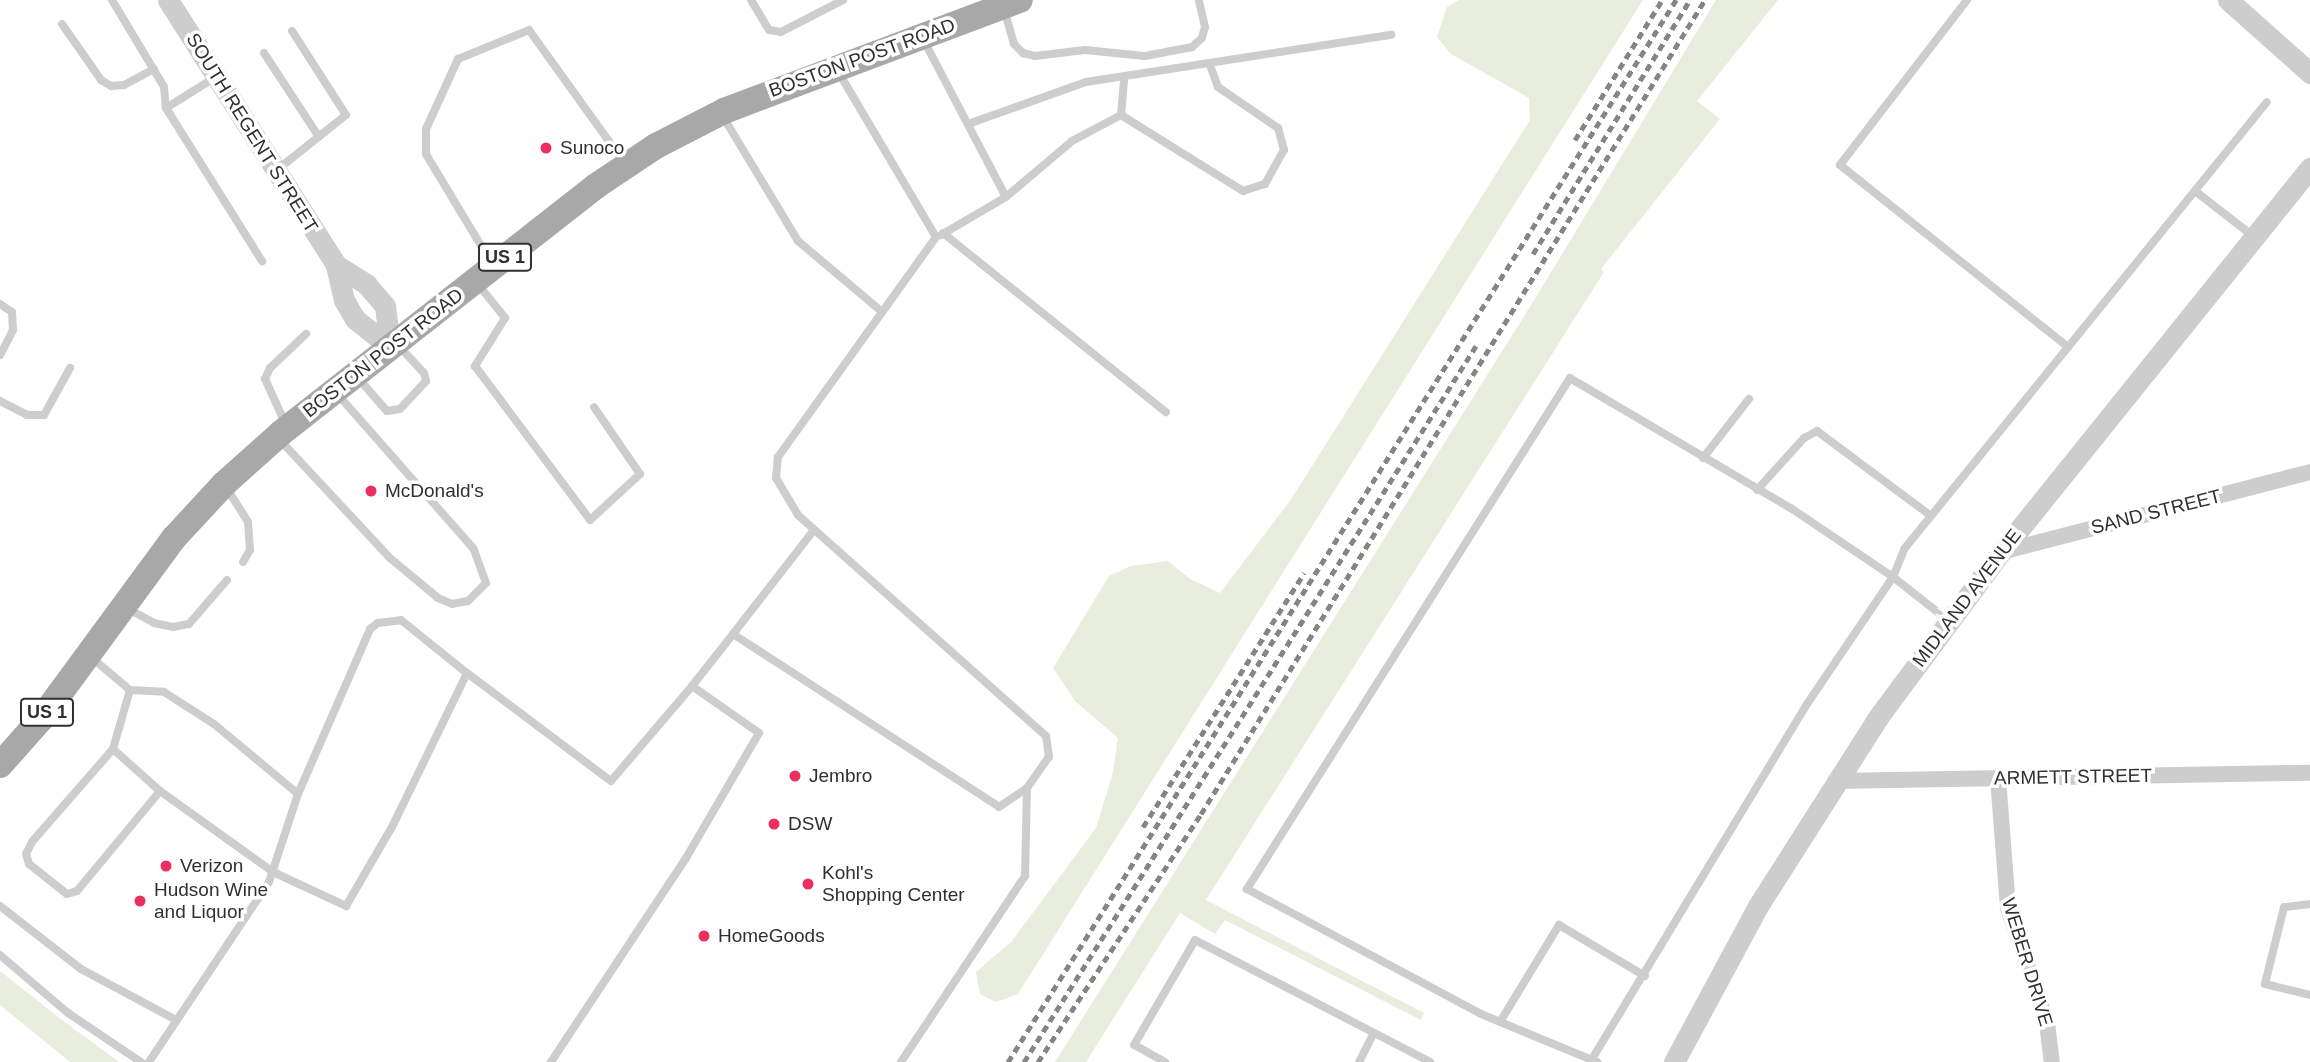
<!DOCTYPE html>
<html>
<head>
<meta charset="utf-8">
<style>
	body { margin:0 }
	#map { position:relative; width:2310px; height:1062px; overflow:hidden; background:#fff; font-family:Arial,sans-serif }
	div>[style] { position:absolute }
	.green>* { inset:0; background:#e9edde }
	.service>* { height:8px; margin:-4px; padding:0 4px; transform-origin:4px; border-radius:4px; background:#cdcdcd }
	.minor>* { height:16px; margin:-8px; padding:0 8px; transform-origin:8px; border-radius:8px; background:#cdcdcd }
	.tertiary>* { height:21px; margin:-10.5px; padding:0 10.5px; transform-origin:10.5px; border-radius:10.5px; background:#cdcdcd }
	.primary>* { height:26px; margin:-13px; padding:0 13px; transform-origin:13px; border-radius:13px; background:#a8a8a8 }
	.rail>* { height:5px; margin-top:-2.5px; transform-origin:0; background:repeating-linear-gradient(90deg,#858585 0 7px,transparent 0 12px) }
	.dots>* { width:19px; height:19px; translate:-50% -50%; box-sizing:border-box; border:4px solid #fff; border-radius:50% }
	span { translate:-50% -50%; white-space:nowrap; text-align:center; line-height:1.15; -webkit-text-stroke:7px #fff; paint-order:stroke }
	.shield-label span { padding:2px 5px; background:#fff; border:2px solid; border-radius:5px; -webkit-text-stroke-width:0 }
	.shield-label { font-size:18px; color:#303030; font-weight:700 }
	.street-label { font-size:19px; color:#303030 }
	.poi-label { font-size:19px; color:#303030 }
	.left { translate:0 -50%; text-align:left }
</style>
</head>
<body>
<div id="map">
	<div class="green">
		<div style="clip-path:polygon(1459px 0,1643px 0,1018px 994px,996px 1002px,980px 994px,976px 972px,1012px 941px,1096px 828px,1113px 772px,1118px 738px,1075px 701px,1053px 668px,1109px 576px,1131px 566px,1168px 561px,1190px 579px,1220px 593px,1292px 498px,1530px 120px,1529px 98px,1451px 54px,1437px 37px,1447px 7px)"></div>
		<div style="clip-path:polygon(1716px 0,1778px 0,1697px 101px,1720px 119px,1601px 269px,1604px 272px,1206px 900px,1424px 1013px,1421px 1020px,1225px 920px,1215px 934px,1180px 913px,1086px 1062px,1055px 1062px,1533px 302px)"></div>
		<div style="clip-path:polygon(0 971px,58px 1017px,119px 1062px,70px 1062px,0 1005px)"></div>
	</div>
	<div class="service">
		<div style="left:112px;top:0;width:101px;rotate:59.1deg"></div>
		<div style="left:164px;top:87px;width:21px;rotate:85deg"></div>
		<div style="left:166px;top:108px;width:181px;rotate:57.9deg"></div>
		<div style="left:751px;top:0;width:35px;rotate:59deg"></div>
		<div style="left:769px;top:30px;width:12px;rotate:9deg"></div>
		<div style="left:781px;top:32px;width:70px;rotate:-27.3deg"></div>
		<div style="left:1967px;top:0;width:208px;rotate:127.6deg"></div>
		<div style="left:1840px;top:165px;width:292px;rotate:38.6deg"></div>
		<div style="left:1004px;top:9px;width:36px;rotate:74deg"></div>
		<div style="left:1014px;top:44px;width:13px;rotate:45deg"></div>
		<div style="left:1023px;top:53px;width:12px;rotate:14deg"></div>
		<div style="left:1035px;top:56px;width:50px;rotate:-6.8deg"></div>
		<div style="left:1085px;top:50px;width:60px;rotate:5.7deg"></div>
		<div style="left:1145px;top:56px;width:48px;rotate:-10.8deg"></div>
		<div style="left:1192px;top:47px;width:13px;rotate:-42deg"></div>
		<div style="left:1202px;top:38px;width:11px;rotate:-75deg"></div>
		<div style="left:1205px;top:27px;width:28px;rotate:-103deg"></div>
		<div style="left:62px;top:24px;width:68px;rotate:55.1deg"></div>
		<div style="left:101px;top:80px;width:12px;rotate:31deg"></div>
		<div style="left:111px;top:86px;width:13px;rotate:-4deg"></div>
		<div style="left:124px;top:85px;width:34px;rotate:-28deg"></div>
		<div style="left:923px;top:39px;width:178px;rotate:62.3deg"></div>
		<div style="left:264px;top:53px;width:100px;rotate:56.8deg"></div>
		<div style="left:166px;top:108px;width:57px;rotate:-32deg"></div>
		<div style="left:722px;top:115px;width:147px;rotate:58.9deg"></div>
		<div style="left:798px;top:241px;width:109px;rotate:40.1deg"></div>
		<div style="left:1121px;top:115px;width:144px;rotate:31.9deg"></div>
		<div style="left:1243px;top:191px;width:23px;rotate:-18deg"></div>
		<div style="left:1265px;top:184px;width:39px;rotate:-61deg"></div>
		<div style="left:1284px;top:150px;width:23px;rotate:-105deg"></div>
		<div style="left:1278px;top:128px;width:73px;rotate:-145.7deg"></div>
		<div style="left:1218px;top:87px;width:23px;rotate:-110deg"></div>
		<div style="left:1121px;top:115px;width:36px;rotate:-85deg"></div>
		<div style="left:968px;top:124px;width:125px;rotate:-19.6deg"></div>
		<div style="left:1086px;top:82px;width:309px;rotate:-8.8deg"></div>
		<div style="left:277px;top:170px;width:88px;rotate:-38.6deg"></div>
		<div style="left:346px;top:115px;width:100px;rotate:-122.7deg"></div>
		<div style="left:2195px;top:191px;width:73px;rotate:37.8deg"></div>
		<div style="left:943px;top:233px;width:286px;rotate:38.8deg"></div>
		<div style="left:941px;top:235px;width:75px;rotate:-30.3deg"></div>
		<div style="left:1006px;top:197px;width:87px;rotate:-40.3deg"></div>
		<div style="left:1072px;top:141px;width:55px;rotate:-28deg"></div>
		<div style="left:492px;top:264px;width:128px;rotate:-121deg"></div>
		<div style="left:426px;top:154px;width:25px;rotate:-90deg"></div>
		<div style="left:426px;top:129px;width:77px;rotate:-65.4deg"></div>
		<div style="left:458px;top:59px;width:77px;rotate:-22.2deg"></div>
		<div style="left:529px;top:30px;width:163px;rotate:54.3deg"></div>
		<div style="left:477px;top:283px;width:45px;rotate:51.3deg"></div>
		<div style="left:505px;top:318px;width:57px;rotate:122deg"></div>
		<div style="left:475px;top:366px;width:192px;rotate:53.2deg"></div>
		<div style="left:590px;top:520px;width:68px;rotate:-42.6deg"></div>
		<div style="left:640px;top:474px;width:81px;rotate:-124.5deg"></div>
		<div style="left:0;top:304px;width:14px;rotate:34deg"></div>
		<div style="left:12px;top:312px;width:18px;rotate:87deg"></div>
		<div style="left:13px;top:330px;width:28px;rotate:117deg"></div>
		<div style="left:357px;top:377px;width:45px;rotate:48.6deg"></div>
		<div style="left:387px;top:411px;width:13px;rotate:-9deg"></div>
		<div style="left:400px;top:409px;width:38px;rotate:-47deg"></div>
		<div style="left:426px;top:381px;width:8px;rotate:-104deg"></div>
		<div style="left:424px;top:373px;width:35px;rotate:-133deg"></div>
		<div style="left:0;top:401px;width:30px;rotate:27deg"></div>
		<div style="left:27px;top:415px;width:17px"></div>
		<div style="left:44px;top:415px;width:54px;rotate:-61deg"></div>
		<div style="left:286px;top:425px;width:51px;rotate:-114.5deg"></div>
		<div style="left:265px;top:379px;width:12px;rotate:-66deg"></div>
		<div style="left:270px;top:368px;width:50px;rotate:-43.4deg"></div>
		<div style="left:279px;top:439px;width:163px;rotate:47deg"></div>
		<div style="left:390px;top:558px;width:62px;rotate:39.8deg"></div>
		<div style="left:438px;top:598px;width:15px;rotate:23deg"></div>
		<div style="left:452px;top:604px;width:16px;rotate:-11deg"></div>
		<div style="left:468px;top:601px;width:25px;rotate:-45deg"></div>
		<div style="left:486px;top:583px;width:37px;rotate:-110deg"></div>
		<div style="left:473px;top:548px;width:205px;rotate:-131.4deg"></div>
		<div style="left:1703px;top:458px;width:75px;rotate:-52.1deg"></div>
		<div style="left:226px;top:487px;width:41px;rotate:57.8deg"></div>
		<div style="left:248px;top:522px;width:28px;rotate:86deg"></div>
		<div style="left:250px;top:550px;width:14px;rotate:120deg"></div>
		<div style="left:1757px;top:490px;width:70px;rotate:-47.9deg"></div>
		<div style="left:1804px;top:438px;width:15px;rotate:-28deg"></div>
		<div style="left:1817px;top:431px;width:142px;rotate:36.7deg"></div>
		<div style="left:128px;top:609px;width:30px;rotate:28deg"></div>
		<div style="left:154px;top:623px;width:19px;rotate:12deg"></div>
		<div style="left:173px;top:627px;width:16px;rotate:-11deg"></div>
		<div style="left:189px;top:624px;width:58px;rotate:-49.2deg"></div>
		<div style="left:1949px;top:621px;width:71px;rotate:-141.8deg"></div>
		<div style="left:1893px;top:577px;width:31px;rotate:-68deg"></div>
		<div style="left:1905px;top:548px;width:574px;rotate:-50.94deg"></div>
		<div style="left:733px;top:634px;width:132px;rotate:-52.1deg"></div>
		<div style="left:92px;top:658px;width:50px;rotate:40.1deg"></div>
		<div style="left:130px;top:690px;width:34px;rotate:3deg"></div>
		<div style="left:164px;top:692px;width:59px;rotate:32.6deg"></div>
		<div style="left:214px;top:724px;width:109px;rotate:39.8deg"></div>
		<div style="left:692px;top:686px;width:66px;rotate:-51.7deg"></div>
		<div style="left:733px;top:634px;width:317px;rotate:33deg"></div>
		<div style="left:999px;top:807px;width:34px;rotate:-34deg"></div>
		<div style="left:1027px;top:788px;width:38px;rotate:-55deg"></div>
		<div style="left:1049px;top:757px;width:21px;rotate:-98deg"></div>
		<div style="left:1046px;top:736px;width:332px;rotate:-138.3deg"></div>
		<div style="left:798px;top:515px;width:43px;rotate:-120.7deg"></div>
		<div style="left:776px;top:478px;width:21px;rotate:-85deg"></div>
		<div style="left:778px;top:457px;width:271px;rotate:-54.3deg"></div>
		<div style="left:936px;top:237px;width:191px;rotate:-120.6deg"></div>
		<div style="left:130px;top:690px;width:61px;rotate:106.1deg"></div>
		<div style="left:113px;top:749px;width:63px;rotate:41.8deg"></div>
		<div style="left:160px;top:791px;width:139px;rotate:35.6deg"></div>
		<div style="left:273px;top:872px;width:81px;rotate:25deg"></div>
		<div style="left:346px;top:906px;width:91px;rotate:-59.8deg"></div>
		<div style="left:392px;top:827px;width:171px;rotate:-64deg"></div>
		<div style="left:467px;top:673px;width:180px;rotate:36.9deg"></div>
		<div style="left:611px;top:781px;width:125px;rotate:-49.5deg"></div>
		<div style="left:692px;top:686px;width:82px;rotate:35deg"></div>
		<div style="left:759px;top:733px;width:145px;rotate:120.3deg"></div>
		<div style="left:686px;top:858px;width:245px;rotate:123.5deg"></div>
		<div style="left:113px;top:749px;width:123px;rotate:131.1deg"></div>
		<div style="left:32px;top:842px;width:13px;rotate:117deg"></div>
		<div style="left:26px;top:854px;width:10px;rotate:73deg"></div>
		<div style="left:29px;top:864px;width:48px;rotate:38.3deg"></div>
		<div style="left:67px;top:894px;width:10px;rotate:-17deg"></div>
		<div style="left:77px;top:891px;width:130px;rotate:-50.3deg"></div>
		<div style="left:2310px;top:904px;width:26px;rotate:173deg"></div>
		<div style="left:2284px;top:907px;width:79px;rotate:103.9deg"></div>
		<div style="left:2265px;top:984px;width:46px;rotate:13.7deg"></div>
		<div style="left:0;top:906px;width:103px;rotate:37.9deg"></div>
		<div style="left:81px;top:969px;width:108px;rotate:28.2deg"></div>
		<div style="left:0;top:955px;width:89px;rotate:40.5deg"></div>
		<div style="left:68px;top:1013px;width:88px;rotate:33.9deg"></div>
		<div style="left:1500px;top:1022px;width:114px;rotate:-58.7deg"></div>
		<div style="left:1559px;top:925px;width:100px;rotate:30.7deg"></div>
		<div style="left:1592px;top:1059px;width:415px;rotate:-58.8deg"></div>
		<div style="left:1807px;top:704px;width:153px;rotate:-55.9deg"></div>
		<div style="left:1893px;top:577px;width:122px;rotate:-146deg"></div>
		<div style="left:1792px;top:509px;width:258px;rotate:-149.5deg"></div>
		<div style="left:1570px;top:378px;width:605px;rotate:122.3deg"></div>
		<div style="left:1247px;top:889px;width:265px;rotate:28.1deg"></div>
		<div style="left:1481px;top:1014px;width:126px;rotate:22.5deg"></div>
		<div style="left:149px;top:1062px;width:216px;rotate:-56.3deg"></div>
		<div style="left:269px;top:882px;width:93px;rotate:-71.8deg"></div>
		<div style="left:298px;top:794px;width:180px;rotate:-66.4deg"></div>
		<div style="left:370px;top:629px;width:10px;rotate:-37deg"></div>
		<div style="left:378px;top:623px;width:23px;rotate:-7deg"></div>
		<div style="left:401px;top:620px;width:85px;rotate:38.8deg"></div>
		<div style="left:901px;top:1062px;width:224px;rotate:-56.3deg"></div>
		<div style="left:1025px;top:876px;width:88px;rotate:-88.7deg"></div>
		<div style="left:1165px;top:1062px;width:35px;rotate:-151deg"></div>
		<div style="left:1134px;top:1045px;width:121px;rotate:-59.8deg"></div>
		<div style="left:1195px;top:940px;width:265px;rotate:27.4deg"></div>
		<div style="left:1359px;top:1062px;width:31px;rotate:-63deg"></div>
	</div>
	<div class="minor">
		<div style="left:2001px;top:552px;width:319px;rotate:-14.5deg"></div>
		<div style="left:1998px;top:778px;width:130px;rotate:85.6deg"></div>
		<div style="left:2008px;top:908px;width:121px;rotate:71.3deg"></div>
		<div style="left:2047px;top:1023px;width:39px;rotate:83deg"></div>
		<div style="left:1835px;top:781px;width:475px;rotate:-1deg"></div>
	</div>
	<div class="tertiary">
		<div style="left:168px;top:0;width:314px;rotate:57.6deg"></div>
		<div style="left:2228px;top:0;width:110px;rotate:41.7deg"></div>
		<div style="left:336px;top:265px;width:36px;rotate:32deg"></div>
		<div style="left:366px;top:284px;width:29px;rotate:49deg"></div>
		<div style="left:385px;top:306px;width:41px;rotate:83deg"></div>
		<div style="left:390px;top:347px;width:45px;rotate:-141.3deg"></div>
		<div style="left:355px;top:319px;width:22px;rotate:-120deg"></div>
		<div style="left:344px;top:300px;width:36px;rotate:-103deg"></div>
		<div style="left:1674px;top:1062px;width:177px;rotate:-61.7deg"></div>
		<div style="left:1758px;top:906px;width:225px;rotate:-57.5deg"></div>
		<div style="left:1879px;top:716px;width:204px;rotate:-53.4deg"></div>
		<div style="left:2001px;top:552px;width:493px;rotate:-51.2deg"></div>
	</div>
	<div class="primary">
		<div style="left:0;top:765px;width:62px;rotate:-48.3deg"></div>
		<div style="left:41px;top:719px;width:225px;rotate:-53.7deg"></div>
		<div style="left:174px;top:538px;width:74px;rotate:-47.2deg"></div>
		<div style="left:224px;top:484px;width:76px;rotate:-41.8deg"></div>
		<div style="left:281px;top:433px;width:400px;rotate:-38.1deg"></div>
		<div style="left:596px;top:186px;width:72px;rotate:-33.7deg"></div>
		<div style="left:656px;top:146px;width:76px;rotate:-27.2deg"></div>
		<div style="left:724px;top:111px;width:316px;rotate:-20.6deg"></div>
	</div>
	<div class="rail">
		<div style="left:1575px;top:140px;width:165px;rotate:-58.1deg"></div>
		<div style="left:1533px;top:254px;width:299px;rotate:-58.3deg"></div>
		<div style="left:1143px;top:827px;width:301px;rotate:-57.6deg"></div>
		<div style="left:1008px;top:1062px;width:1255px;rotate:-57.83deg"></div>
		<div style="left:1024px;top:1062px;width:847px;rotate:-57.74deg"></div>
		<div style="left:1038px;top:1062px;width:297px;rotate:-56.7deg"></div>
		<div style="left:1201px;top:814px;width:957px;rotate:-58.24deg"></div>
	</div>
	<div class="dots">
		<div style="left:546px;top:148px;background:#e93060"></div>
		<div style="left:371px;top:491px;background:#e93060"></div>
		<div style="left:795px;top:776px;background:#e93060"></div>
		<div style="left:774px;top:824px;background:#e93060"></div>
		<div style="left:166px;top:866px;background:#e93060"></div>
		<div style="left:808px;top:884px;background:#e93060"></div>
		<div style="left:140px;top:901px;background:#e93060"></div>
		<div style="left:704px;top:936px;background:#e93060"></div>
	</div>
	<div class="shield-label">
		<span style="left:505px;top:257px">US 1</span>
		<span style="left:47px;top:712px">US 1</span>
	</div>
	<div class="street-label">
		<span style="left:862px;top:58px;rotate:-20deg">BOSTON POST ROAD</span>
		<span style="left:252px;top:133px;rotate:58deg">SOUTH REGENT STREET</span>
		<span style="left:383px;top:353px;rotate:-38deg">BOSTON POST ROAD</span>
		<span style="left:2156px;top:512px;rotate:-14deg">SAND STREET</span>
		<span style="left:1967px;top:598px;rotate:-53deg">MIDLAND AVENUE</span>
		<span style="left:2073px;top:777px;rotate:-1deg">ARMETT STREET</span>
		<span style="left:2027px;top:962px;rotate:73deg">WEBER DRIVE</span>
	</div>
	<div class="poi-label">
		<span class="left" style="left:560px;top:148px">Sunoco</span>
		<span class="left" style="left:385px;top:491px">McDonald's</span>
		<span class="left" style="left:809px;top:776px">Jembro</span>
		<span class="left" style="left:788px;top:824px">DSW</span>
		<span class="left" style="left:180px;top:866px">Verizon</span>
		<span class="left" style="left:822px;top:884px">Kohl's<br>Shopping Center</span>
		<span class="left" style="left:154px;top:901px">Hudson Wine<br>and Liquor</span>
		<span class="left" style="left:718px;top:936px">HomeGoods</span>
	</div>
</div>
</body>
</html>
